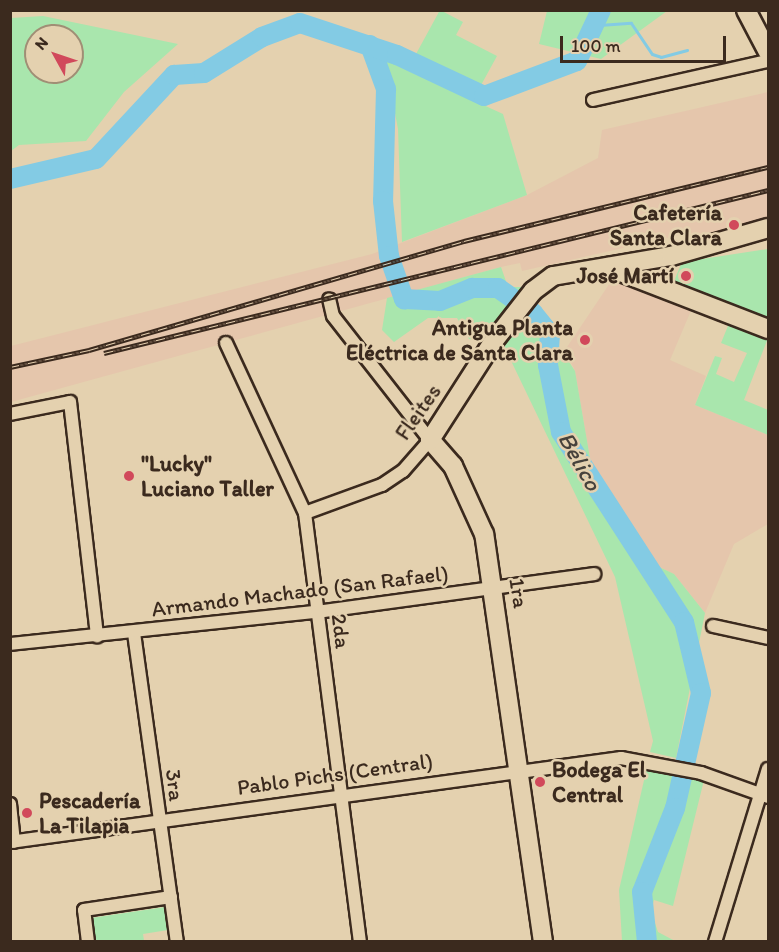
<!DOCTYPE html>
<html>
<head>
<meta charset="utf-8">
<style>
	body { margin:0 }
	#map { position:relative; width:779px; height:952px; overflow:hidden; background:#e4d1af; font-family:Itim,sans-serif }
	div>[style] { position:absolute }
	.built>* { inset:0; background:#e5c6ac }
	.green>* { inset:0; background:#a9e6ad }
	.stream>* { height:3px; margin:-1.5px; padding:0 1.5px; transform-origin:1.5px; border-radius:1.5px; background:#83cbe4 }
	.river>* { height:20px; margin:-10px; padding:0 10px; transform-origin:10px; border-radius:10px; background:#83cbe4 }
	.roads { filter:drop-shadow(2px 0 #3b2a1e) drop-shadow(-2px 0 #3b2a1e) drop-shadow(0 2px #3b2a1e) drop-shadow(0 -2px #3b2a1e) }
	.street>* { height:12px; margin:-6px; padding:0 6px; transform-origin:6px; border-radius:6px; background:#e4d1af }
	.secondary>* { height:18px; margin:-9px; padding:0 9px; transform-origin:9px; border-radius:9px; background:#e4d1af }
	.rail>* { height:5px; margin-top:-2.5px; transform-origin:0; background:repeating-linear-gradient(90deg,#e4d1af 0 9px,#3b2a1e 0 18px); box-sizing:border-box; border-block:2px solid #3b2a1e }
	.dots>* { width:16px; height:16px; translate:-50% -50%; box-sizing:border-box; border:3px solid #e4d1af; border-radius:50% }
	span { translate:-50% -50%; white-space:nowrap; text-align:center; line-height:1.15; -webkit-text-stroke:5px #e4d1af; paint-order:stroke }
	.poi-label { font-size:22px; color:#3b2a1e; font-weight:700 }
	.right { translate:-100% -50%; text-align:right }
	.left { translate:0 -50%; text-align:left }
	.street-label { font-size:22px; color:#3b2a1e }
	.water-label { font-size:24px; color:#46423c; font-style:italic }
	.frame { position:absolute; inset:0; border:12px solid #3b2a1e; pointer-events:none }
	.north { position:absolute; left:24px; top:24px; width:60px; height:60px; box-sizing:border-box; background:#e4d1af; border:2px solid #a08e75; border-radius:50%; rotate:310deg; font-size:16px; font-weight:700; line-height:24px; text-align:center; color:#3b2a1e }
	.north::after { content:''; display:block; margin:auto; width:21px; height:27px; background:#d1495b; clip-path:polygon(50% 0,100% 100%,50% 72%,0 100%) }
	.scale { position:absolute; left:560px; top:36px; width:166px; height:27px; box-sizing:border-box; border:3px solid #3b2a1e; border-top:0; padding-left:8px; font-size:18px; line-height:21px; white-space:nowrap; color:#3b2a1e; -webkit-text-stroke:4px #e4d1af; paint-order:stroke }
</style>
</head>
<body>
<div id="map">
	<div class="built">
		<div style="clip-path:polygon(768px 92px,768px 222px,708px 236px,689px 233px,522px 271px,520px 263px,501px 267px,11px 402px,11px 346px,372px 254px,527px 195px,598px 158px,602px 130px)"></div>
		<div style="clip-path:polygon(616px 274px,693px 306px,670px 360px,706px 376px,695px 405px,768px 435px,768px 524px,734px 544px,705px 613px,674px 574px,655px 565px,591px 464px,575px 371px,565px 350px)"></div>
	</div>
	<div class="green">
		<div style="clip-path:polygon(440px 10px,463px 22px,456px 35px,497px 56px,480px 87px,416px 54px)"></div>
		<div style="clip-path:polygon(547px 11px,547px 10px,667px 11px,601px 59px,539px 44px)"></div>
		<div style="clip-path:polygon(evenodd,43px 16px,178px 44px,124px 92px,86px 141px,19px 145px,11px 151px,11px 18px,43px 16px,36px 36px,72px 36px,72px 72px,36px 72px,36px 36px)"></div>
		<div style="clip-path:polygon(385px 60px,503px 114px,527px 195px,402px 242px,398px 129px)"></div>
		<div style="clip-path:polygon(768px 249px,768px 317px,678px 289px,674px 281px,682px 262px)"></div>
		<div style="clip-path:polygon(501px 267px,508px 287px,528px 287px,485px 341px,469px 339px,457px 318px,428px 318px,394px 342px,382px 330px,387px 298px)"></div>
		<div style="clip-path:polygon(533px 306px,575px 371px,591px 464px,655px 565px,674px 574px,705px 613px,676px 758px,650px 752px,653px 741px,615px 577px,502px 342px)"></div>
		<div style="clip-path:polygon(730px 321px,768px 338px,744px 400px,768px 410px,768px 435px,695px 405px,715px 356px,722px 358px,716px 374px,734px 382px,741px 366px,747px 353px,721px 343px)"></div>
		<div style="clip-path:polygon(647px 767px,704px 780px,673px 906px,654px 900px,651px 911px,658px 932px,675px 941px,622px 941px,619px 890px)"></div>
		<div style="clip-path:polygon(165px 907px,168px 930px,143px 934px,144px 941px,94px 941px,91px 918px)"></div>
	</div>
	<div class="stream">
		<div style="left:599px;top:25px;width:32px;rotate:-4deg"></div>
		<div style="left:631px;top:23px;width:37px;rotate:56deg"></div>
		<div style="left:652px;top:54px;width:9px;rotate:18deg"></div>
		<div style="left:661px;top:57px;width:27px;rotate:-15deg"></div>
	</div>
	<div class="river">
		<div style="left:370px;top:45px;width:47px;rotate:70deg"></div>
		<div style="left:386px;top:89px;width:112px;rotate:91.5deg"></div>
		<div style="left:383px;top:201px;width:55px;rotate:83.8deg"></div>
		<div style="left:389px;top:256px;width:46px;rotate:70.8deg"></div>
		<div style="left:404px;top:299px;width:36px;rotate:3deg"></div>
		<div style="left:440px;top:301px;width:35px;rotate:-22deg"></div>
		<div style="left:472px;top:288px;width:26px"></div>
		<div style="left:498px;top:288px;width:43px;rotate:35.5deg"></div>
		<div style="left:533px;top:313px;width:27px;rotate:51deg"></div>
		<div style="left:550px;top:334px;width:31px;rotate:94deg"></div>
		<div style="left:548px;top:365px;width:68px;rotate:79deg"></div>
		<div style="left:561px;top:432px;width:226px;rotate:57.1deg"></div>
		<div style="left:684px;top:622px;width:73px;rotate:76.5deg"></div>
		<div style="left:701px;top:693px;width:118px;rotate:102.7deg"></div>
		<div style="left:675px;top:808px;width:90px;rotate:111.4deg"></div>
		<div style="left:642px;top:892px;width:50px;rotate:84.3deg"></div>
		<div style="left:10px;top:179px;width:88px;rotate:-13.1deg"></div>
		<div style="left:96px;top:159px;width:115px;rotate:-47.1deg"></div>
		<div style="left:174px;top:75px;width:30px;rotate:-4deg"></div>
		<div style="left:204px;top:73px;width:68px;rotate:-31.8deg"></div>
		<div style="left:262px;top:37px;width:40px;rotate:-20.2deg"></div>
		<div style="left:300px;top:23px;width:102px;rotate:18.3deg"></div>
		<div style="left:397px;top:55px;width:96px;rotate:25.2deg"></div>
		<div style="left:484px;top:96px;width:99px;rotate:-20.6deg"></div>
		<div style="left:577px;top:61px;width:56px;rotate:-64.8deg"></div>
	</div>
	<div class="roads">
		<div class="street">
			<div style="left:593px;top:100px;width:179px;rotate:-12.6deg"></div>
			<div style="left:226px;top:343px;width:187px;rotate:65.1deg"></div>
			<div style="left:305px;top:513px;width:433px;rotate:82.7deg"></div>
			<div style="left:10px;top:414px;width:61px;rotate:-11.3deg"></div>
			<div style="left:70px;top:402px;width:236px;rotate:83.4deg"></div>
			<div style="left:305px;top:513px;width:82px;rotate:-20deg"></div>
			<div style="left:382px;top:485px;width:25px;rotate:-34deg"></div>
			<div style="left:403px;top:471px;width:41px;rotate:-48.9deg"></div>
			<div style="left:430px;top:440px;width:157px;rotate:-128deg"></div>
			<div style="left:333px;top:316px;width:17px;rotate:-103deg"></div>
			<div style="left:713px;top:626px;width:56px;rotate:12.3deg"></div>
			<div style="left:134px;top:633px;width:312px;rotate:82.1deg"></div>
			<div style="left:10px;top:644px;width:309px;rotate:-6deg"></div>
			<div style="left:317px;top:612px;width:280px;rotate:-7.8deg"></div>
			<div style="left:10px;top:804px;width:38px;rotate:84deg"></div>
			<div style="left:10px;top:842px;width:617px;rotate:-7.83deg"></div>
			<div style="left:621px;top:758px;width:81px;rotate:10.6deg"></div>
			<div style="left:701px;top:773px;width:71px;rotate:19.7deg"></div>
			<div style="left:88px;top:942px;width:32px;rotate:-97deg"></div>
			<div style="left:84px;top:910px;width:88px;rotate:-8.5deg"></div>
			<div style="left:715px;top:942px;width:181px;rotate:-73deg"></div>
		</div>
		<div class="secondary">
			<div style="left:746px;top:10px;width:47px;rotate:62.4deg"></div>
			<div style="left:608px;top:267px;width:172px;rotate:21.2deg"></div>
			<div style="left:543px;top:942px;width:412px;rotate:-98.2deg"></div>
			<div style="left:484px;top:534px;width:75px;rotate:-114.5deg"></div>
			<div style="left:453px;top:466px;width:35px;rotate:-131deg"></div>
			<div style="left:430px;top:440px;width:117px;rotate:-57.3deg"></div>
			<div style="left:493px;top:342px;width:65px;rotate:-51.9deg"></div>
			<div style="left:533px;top:291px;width:25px;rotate:-37deg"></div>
			<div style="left:553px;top:276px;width:120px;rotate:-9.6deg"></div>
			<div style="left:671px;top:256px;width:101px;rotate:-16.1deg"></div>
		</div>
	</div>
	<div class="rail">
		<div style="left:104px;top:353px;width:684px;rotate:-13.79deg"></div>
		<div style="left:10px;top:367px;width:81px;rotate:-12.1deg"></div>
		<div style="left:89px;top:350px;width:391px;rotate:-16.2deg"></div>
		<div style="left:464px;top:241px;width:313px;rotate:-13.7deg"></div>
	</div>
	<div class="dots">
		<div style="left:734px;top:225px;background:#d1495b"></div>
		<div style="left:686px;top:276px;background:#d1495b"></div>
		<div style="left:585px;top:340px;background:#d1495b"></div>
		<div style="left:129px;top:476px;background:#d1495b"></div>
		<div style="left:540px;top:782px;background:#d1495b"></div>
		<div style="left:27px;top:813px;background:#d1495b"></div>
	</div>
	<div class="poi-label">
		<span class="right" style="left:722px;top:225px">Cafetería<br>Santa Clara</span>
		<span class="right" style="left:674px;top:276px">José Martí</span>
		<span class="right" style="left:573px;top:340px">Antigua Planta<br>Eléctrica de Santa Clara</span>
		<span class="left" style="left:141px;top:476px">"Lucky"<br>Luciano Taller</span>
		<span class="left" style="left:552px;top:782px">Bodega El<br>Central</span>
		<span class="left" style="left:39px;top:813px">Pescadería<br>La Tilapia</span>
	</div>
	<div class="street-label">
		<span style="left:418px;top:412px;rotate:-55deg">Fleites</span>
		<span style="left:300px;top:591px;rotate:-7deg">Armando Machado (San Rafael)</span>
		<span style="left:519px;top:593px;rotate:81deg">1ra</span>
		<span style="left:341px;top:631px;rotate:83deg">2da</span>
		<span style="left:335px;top:774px;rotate:-8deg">Pablo Pichs (Central)</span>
		<span style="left:175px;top:785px;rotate:83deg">3ra</span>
	</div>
	<div class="water-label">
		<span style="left:580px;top:461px;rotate:61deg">Bélico</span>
	</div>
	<div class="frame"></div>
	<div class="north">N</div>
	<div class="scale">100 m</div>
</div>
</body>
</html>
